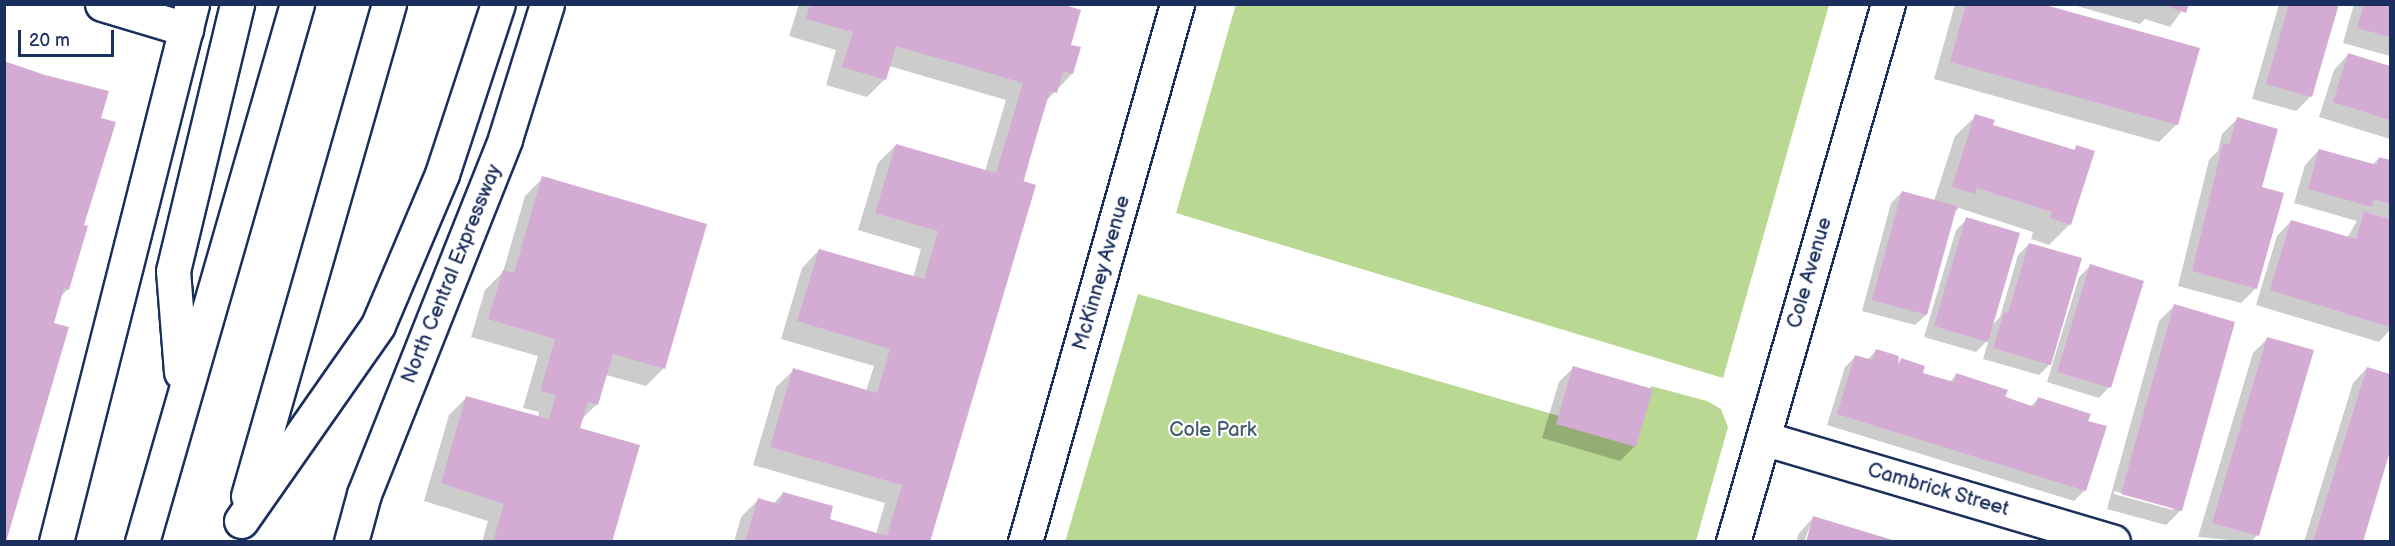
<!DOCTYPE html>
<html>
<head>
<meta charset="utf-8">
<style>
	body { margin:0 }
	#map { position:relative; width:2395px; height:546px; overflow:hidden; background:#fff; font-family:"Balsamiq Sans",sans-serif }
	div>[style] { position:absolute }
	.green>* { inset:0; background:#b9d992 }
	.shadow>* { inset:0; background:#0003 }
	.building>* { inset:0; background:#d4acd3 }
	.roads { filter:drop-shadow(2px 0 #1b2f5e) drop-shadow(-2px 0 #1b2f5e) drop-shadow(0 2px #1b2f5e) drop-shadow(0 -2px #1b2f5e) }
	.street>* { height:33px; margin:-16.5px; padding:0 16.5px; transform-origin:16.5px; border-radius:16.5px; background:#fff }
	.secondary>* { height:33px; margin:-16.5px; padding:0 16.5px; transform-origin:16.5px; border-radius:16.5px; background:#fff }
	.highway>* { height:33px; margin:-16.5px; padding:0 16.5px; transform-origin:16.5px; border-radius:16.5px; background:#fff }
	span { translate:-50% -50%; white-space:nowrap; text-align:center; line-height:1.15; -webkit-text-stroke:4.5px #fff; paint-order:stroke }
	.street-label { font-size:20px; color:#1b2f5e }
	.park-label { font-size:20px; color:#425a6b }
	.frame { position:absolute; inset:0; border:6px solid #1b2f5e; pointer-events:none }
	.scale { position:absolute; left:18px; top:30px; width:96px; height:27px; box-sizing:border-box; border:3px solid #1b2f5e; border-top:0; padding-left:8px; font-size:18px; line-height:21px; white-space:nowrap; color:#1b2f5e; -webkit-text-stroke:4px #fff; paint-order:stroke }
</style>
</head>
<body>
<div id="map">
	<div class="green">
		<div style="clip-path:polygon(1236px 4px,1829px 5px,1723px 378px,1176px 213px)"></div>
		<div style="clip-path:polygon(1138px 294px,1635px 438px,1651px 386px,1707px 401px,1721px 409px,1728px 427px,1696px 541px,1065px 542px)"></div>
	</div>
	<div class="shadow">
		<div style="clip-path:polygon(799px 4px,1056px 4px,1069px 46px,1072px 74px,1045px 102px,928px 542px,734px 542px,741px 517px,758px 500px,773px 504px,783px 493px,828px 520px,876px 534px,885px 503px,753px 465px,776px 387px,794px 370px,866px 391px,874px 366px,781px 339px,802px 268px,819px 250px,913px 278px,921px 249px,858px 230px,878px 163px,896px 145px,985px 171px,1006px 100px,889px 66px,885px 79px,867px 97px,826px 85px,836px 50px,789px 36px)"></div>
		<div style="clip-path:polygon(1955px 4px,2036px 4px,2177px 124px,2159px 142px,1934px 79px)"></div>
		<div style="clip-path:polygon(2070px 4px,2187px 4px,2170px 27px,2145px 19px,2140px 24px)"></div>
		<div style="clip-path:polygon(2279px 4px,2337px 4px,2311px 96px,2296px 111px,2252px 99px)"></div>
		<div style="clip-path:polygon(2354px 4px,2390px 4px,2390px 56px,2343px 43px)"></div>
		<div style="clip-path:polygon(2348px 55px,2390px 68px,2390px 139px,2319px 117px,2334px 70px)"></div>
		<div style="clip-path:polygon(4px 65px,99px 119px,68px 289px,60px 297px,52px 324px,67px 328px,5px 542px)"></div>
		<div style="clip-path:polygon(1976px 116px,1992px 126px,2072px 151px,2077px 147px,2070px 224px,2049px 245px,2031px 239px,2033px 232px,1959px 208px,1953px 214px,1926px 315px,1915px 325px,1862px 311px,1891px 203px,1902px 192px,1934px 201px,1955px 136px)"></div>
		<div style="clip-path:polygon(2237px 119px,2260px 188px,2256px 288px,2241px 303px,2178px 286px,2209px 160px,2218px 151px,2222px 134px)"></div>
		<div style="clip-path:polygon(2319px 150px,2372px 165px,2379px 158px,2390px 161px,2390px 330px,2379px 342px,2256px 305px,2277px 236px,2291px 221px,2347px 238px,2357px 221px,2294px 203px,2305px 165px)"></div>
		<div style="clip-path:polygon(543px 178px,705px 225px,663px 369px,646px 386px,606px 375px,597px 404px,581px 420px,579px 429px,610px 542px,482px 542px,488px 521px,424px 501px,449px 415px,467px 397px,538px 418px,539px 412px,523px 408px,538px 356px,471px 337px,485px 290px,503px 272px,525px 196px)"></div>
		<div style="clip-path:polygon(1967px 219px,1991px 326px,2000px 317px,2018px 255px,2029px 244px,2050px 364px,2039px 375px,1983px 359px,1989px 339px,1976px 352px,1924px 337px,1956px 230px)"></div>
		<div style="clip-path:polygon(2090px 266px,2109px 387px,2099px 398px,2047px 382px,2079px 277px)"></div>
		<div style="clip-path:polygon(evenodd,2174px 306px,2181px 510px,2166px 525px,2107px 509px,2159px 321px,2174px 306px,2114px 491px,2173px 507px,2173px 510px,2114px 494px,2114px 491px)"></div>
		<div style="clip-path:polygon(2268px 338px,2257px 535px,2251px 542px,2198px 537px,2253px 353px)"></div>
		<div style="clip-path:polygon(1876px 351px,1897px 365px,1901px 360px,1921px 374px,1949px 383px,1956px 375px,2030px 407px,2038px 399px,2085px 490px,2074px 501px,1827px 425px,1845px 367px,1856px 356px,1867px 360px)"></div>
		<div style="clip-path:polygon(1574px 367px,1635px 446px,1620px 461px,1542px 438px,1559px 382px)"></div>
		<div style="clip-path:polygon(2367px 368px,2390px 375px,2390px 446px,2361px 542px,2304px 542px,2353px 383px)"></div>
		<div style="clip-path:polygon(1813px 518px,1804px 542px,1796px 542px,1799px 533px)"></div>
	</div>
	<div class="building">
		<div style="clip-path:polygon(810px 4px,1062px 4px,1081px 10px,1071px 45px,1081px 47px,1073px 74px,1063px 71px,1057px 93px,1050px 91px,1023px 181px,1036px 185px,930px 542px,745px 542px,758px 498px,779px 504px,783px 492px,833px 506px,830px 519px,887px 536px,902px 485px,770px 447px,793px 368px,877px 393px,890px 349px,797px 321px,819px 249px,924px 279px,938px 231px,875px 213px,896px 144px,996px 173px,1023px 83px,896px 46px,886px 80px,842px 67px,853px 32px,806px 19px)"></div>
		<div style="clip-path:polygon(1966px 4px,2042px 4px,2200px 48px,2178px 125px,1950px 62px)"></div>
		<div style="clip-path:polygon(2161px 4px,2189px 4px,2186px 13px)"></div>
		<div style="clip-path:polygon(2289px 4px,2339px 4px,2312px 97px,2266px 84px)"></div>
		<div style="clip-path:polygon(2364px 4px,2390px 4px,2390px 37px,2357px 28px)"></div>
		<div style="clip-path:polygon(2348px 53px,2390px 66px,2390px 120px,2333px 102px)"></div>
		<div style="clip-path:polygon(4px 61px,45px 75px,109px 91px,101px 118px,116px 122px,84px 225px,88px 226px,69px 290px,64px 288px,54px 323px,69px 327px,6px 542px)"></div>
		<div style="clip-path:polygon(1975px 114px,1995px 120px,1993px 125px,2075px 150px,2076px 145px,2095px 151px,2071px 225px,2050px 218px,2052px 212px,1977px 188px,1975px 194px,1952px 187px)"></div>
		<div style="clip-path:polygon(2237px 117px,2278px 129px,2262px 187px,2284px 193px,2257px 289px,2192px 271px,2223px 143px,2229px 145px)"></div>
		<div style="clip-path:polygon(2319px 149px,2377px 165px,2379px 157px,2390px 160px,2390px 204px,2374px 199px,2372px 207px,2308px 189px)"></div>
		<div style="clip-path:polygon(542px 176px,707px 224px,665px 369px,613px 354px,598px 405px,588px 402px,580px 428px,640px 445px,612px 542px,493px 542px,504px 504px,441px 483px,466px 396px,549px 419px,556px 395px,540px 391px,555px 339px,488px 319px,503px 270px,514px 273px)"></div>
		<div style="clip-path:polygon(1902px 191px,1957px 206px,1927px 315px,1872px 300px)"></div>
		<div style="clip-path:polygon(2364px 212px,2390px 219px,2390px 327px,2270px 290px,2291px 220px,2356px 239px)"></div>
		<div style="clip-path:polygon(1966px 217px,2020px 233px,1988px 342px,1934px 326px)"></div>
		<div style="clip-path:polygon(2029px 243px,2082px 258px,2051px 365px,1993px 348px,2004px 312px,2008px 313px)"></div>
		<div style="clip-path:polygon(2090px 264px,2144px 281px,2111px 388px,2057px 372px)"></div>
		<div style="clip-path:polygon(2174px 304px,2235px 322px,2182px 511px,2121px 494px)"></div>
		<div style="clip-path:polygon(2267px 337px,2314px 350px,2259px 536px,2212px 523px)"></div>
		<div style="clip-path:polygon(1876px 349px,1899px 356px,1898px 368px,1901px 358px,1925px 366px,1923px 373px,1954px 382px,1956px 373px,2008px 390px,2005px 397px,2035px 407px,2038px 397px,2091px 414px,2088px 421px,2107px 426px,2086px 491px,1837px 414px,1855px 355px,1872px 360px)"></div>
		<div style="clip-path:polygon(1573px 366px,1653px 389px,1636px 447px,1556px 424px)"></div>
		<div style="clip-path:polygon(2367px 367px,2390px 374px,2390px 451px,2363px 542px,2313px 542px)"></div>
		<div style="clip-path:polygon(1813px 516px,1896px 541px,1896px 542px,1806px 542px)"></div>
	</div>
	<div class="roads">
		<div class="street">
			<div style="left:1763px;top:438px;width:365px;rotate:16.5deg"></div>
		</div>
		<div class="secondary">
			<div style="left:102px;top:4px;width:88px;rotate:16.6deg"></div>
			<div style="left:56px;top:542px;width:555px;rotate:-75.81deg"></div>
			<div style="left:351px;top:542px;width:50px;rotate:-74.8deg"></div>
			<div style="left:364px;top:494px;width:382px;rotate:-68.3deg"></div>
			<div style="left:505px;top:139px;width:141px;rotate:-72.7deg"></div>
			<div style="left:1025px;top:542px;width:559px;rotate:-74.22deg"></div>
			<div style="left:1733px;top:542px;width:560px;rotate:-73.93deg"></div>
		</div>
		<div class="highway">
			<div style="left:181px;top:372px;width:101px;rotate:-94.5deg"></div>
			<div style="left:173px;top:271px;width:275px;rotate:-76.5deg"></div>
			<div style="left:248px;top:496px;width:512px;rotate:-74.01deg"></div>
			<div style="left:241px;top:521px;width:239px;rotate:-55deg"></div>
			<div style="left:378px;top:325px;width:164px;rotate:-67deg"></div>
			<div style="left:442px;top:174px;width:179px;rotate:-71.8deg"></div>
			<div style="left:142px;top:542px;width:560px;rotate:-73.93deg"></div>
		</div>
	</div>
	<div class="street-label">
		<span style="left:1102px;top:273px;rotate:-74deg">McKinney Avenue</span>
		<span style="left:1810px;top:273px;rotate:-74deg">Cole Avenue</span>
		<span style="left:452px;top:274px;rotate:-68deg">North Central Expressway</span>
		<span style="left:1938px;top:490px;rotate:16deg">Cambrick Street</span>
	</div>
	<div class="park-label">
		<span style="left:1213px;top:430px">Cole Park</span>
	</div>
	<div class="frame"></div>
	<div class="scale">20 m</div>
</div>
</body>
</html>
